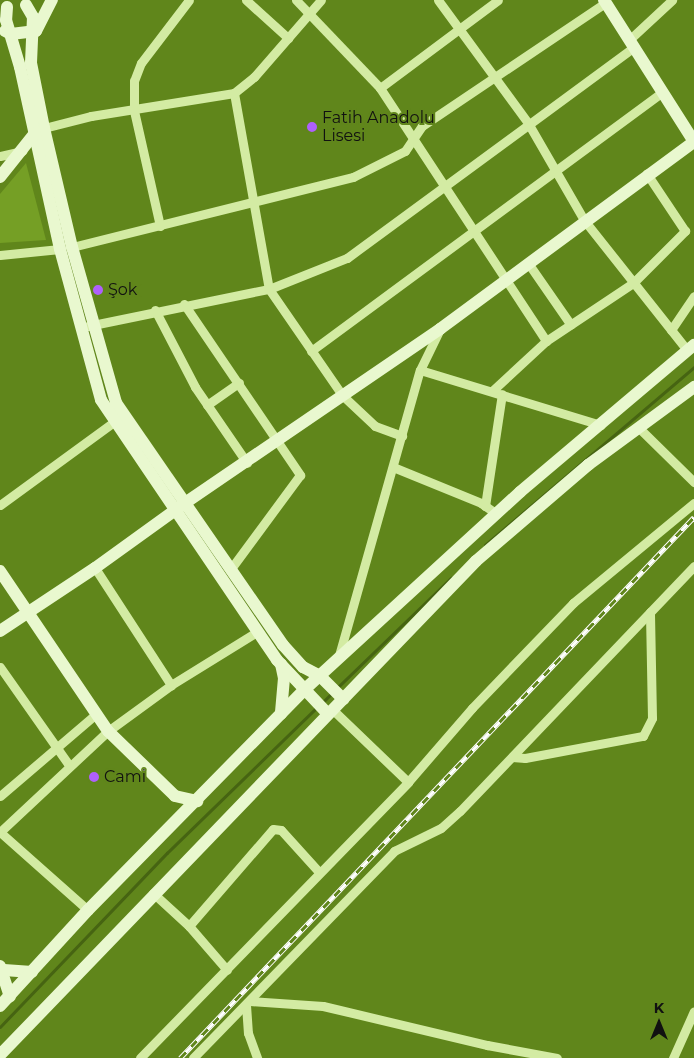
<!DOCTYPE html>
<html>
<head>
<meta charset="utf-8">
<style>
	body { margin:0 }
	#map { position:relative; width:694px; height:1058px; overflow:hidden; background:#60861b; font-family:Montserrat,sans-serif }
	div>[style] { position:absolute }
	.green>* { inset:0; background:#759f25 }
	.stream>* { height:2.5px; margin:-1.25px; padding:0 1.25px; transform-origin:1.25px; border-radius:1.25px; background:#466412 }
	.street>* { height:9px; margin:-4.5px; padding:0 4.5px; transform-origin:4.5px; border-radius:4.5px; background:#d3eba3 }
	.secondary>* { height:12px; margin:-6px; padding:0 6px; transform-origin:6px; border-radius:6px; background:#e9f8cf }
	.rail>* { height:4.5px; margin-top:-2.25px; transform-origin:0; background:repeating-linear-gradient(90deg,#60861b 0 8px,#fff 0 16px); box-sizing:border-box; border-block:1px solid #fff }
	.dots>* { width:14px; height:14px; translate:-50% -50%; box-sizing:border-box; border:2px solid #60861b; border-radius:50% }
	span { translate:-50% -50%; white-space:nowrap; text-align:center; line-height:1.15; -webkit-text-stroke:4px #60861b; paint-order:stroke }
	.poi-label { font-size:16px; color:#111 }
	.left { translate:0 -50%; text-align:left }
	.north { position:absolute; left:634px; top:998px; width:50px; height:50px; -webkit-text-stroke:4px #60861b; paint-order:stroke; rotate:0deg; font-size:14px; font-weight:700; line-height:20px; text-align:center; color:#111 }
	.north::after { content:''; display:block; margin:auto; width:18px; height:22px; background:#111; clip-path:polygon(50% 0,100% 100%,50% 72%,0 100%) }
</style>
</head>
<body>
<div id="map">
	<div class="green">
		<div style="clip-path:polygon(26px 163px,46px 240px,0 243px,0 194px)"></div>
	</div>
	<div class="stream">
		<div style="left:485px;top:545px;width:275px;rotate:-40.4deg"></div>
		<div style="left:338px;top:687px;width:157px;rotate:-44deg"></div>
		<div style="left:322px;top:703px;width:14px;rotate:-45deg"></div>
		<div style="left:0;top:1027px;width:241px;rotate:-46.2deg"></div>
		<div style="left:167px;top:853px;width:208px;rotate:-44.2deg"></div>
	</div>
	<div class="street">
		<div style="left:246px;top:0;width:57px;rotate:42.1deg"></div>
		<div style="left:296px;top:0;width:122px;rotate:46.3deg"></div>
		<div style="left:380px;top:88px;width:303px;rotate:56.7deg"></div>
		<div style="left:438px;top:0;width:152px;rotate:53.8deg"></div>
		<div style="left:528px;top:123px;width:112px;rotate:60deg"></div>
		<div style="left:584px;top:220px;width:166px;rotate:51.6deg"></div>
		<div style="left:629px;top:40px;width:59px;rotate:-42.9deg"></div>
		<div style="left:380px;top:88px;width:147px;rotate:-36.7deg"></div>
		<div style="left:234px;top:93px;width:199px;rotate:79.9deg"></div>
		<div style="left:269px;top:289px;width:129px;rotate:55.4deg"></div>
		<div style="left:342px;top:395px;width:45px;rotate:43.2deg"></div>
		<div style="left:375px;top:426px;width:29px;rotate:20deg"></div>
		<div style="left:44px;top:128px;width:49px;rotate:-14.3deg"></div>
		<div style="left:91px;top:116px;width:145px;rotate:-9.1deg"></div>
		<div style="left:234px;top:93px;width:26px;rotate:-39deg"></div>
		<div style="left:254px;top:77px;width:102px;rotate:-49deg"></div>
		<div style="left:0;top:156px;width:23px;rotate:-13deg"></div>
		<div style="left:160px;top:226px;width:118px;rotate:-102.7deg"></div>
		<div style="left:134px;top:111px;width:30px;rotate:-90deg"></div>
		<div style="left:134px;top:81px;width:19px;rotate:-69deg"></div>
		<div style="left:141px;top:63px;width:79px;rotate:-52.7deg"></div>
		<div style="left:72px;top:247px;width:290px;rotate:-14deg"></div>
		<div style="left:353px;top:177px;width:58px;rotate:-26.6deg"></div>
		<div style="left:405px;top:151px;width:30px;rotate:-56deg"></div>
		<div style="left:422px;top:126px;width:220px;rotate:-33.9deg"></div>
		<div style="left:0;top:255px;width:60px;rotate:-5.7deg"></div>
		<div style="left:528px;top:263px;width:75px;rotate:55.3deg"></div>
		<div style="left:184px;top:304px;width:207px;rotate:55.8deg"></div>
		<div style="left:300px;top:475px;width:118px;rotate:126.4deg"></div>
		<div style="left:155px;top:310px;width:87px;rotate:62.5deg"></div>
		<div style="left:195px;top:387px;width:92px;rotate:55.6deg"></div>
		<div style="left:88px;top:326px;width:185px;rotate:-11.6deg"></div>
		<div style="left:269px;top:289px;width:84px;rotate:-21.7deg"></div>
		<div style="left:347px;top:258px;width:356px;rotate:-36.3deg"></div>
		<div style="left:671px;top:330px;width:41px;rotate:-55.9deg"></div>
		<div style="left:311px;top:351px;width:436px;rotate:-36.4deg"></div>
		<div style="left:420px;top:370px;width:189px;rotate:16.9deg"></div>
		<div style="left:492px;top:391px;width:74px;rotate:-42.8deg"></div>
		<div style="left:546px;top:341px;width:105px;rotate:-33.7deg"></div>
		<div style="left:633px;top:283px;width:74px;rotate:-45deg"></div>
		<div style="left:685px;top:231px;width:69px;rotate:-123.7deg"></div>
		<div style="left:207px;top:405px;width:39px;rotate:-35deg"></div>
		<div style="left:640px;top:429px;width:76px;rotate:44.5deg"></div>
		<div style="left:393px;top:467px;width:95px;rotate:22.2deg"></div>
		<div style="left:481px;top:503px;width:19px;rotate:35deg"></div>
		<div style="left:0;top:505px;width:141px;rotate:-36.1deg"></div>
		<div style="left:485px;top:506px;width:113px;rotate:-81.4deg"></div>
		<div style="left:95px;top:568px;width:140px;rotate:57deg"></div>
		<div style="left:338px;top:659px;width:300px;rotate:-74.2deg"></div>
		<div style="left:420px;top:370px;width:43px;rotate:-64deg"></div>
		<div style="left:0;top:667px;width:120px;rotate:54.9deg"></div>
		<div style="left:512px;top:757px;width:13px;rotate:4deg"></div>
		<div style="left:525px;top:758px;width:120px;rotate:-10.6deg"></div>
		<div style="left:643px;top:736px;width:20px;rotate:-63deg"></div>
		<div style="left:652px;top:718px;width:106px;rotate:-91.1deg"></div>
		<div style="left:408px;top:782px;width:98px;rotate:-49.1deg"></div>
		<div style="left:472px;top:708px;width:146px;rotate:-46.1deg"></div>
		<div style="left:573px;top:603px;width:157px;rotate:-39.6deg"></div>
		<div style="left:0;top:796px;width:126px;rotate:-40.5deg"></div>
		<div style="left:0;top:832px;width:148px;rotate:-43.1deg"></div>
		<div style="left:108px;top:731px;width:78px;rotate:-36.1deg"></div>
		<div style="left:171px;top:685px;width:102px;rotate:-31.8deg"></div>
		<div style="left:0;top:832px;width:118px;rotate:41.6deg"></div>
		<div style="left:153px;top:893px;width:49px;rotate:42.5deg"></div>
		<div style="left:189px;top:926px;width:58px;rotate:49.2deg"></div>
		<div style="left:189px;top:926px;width:128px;rotate:-49.1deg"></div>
		<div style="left:273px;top:829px;width:8px;rotate:7deg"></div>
		<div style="left:281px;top:830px;width:57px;rotate:47.9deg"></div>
		<div style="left:250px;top:1001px;width:73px;rotate:3.9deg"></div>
		<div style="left:323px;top:1006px;width:169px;rotate:13.4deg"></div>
		<div style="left:487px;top:1045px;width:71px;rotate:10.5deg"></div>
		<div style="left:246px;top:1005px;width:28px;rotate:86deg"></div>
		<div style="left:248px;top:1033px;width:27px;rotate:70deg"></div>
		<div style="left:140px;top:1058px;width:385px;rotate:-45.8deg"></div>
		<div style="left:408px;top:782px;width:105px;rotate:-136.2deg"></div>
		<div style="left:193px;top:1058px;width:289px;rotate:-45.8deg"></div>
		<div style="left:394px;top:851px;width:52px;rotate:-26.1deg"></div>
		<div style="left:441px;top:828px;width:25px;rotate:-42deg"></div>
		<div style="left:460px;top:811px;width:339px;rotate:-46.3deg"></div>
		<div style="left:673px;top:1058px;width:51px;rotate:-65.9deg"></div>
	</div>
	<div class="secondary">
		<div style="left:604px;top:0;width:168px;rotate:57.6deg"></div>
		<div style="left:26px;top:5px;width:14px;rotate:60deg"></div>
		<div style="left:33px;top:17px;width:46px;rotate:92.5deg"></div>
		<div style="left:31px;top:63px;width:66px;rotate:78.7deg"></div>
		<div style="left:44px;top:128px;width:122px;rotate:76.8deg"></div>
		<div style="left:72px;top:247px;width:162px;rotate:74.2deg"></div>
		<div style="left:116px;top:403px;width:294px;rotate:55.4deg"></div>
		<div style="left:283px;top:645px;width:30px;rotate:48deg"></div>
		<div style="left:303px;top:667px;width:19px;rotate:28deg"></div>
		<div style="left:320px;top:676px;width:33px;rotate:45deg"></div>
		<div style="left:7px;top:7px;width:13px;rotate:94deg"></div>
		<div style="left:6px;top:20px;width:49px;rotate:73.4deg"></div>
		<div style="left:20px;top:67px;width:186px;rotate:77.6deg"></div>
		<div style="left:60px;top:249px;width:156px;rotate:74.8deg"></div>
		<div style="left:101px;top:400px;width:314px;rotate:55.9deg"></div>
		<div style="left:277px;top:660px;width:74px;rotate:46.6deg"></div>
		<div style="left:5px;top:31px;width:7px;rotate:27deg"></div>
		<div style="left:11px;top:34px;width:25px;rotate:-7deg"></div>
		<div style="left:36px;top:31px;width:35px;rotate:-63deg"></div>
		<div style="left:0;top:177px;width:56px;rotate:-51.5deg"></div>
		<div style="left:0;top:571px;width:193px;rotate:56deg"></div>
		<div style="left:108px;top:731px;width:93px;rotate:44.1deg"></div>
		<div style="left:175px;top:796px;width:23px;rotate:13deg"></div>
		<div style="left:0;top:631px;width:114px;rotate:-33.6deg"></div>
		<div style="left:95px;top:568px;width:111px;rotate:-35.8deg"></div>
		<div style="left:185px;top:503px;width:309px;rotate:-34.3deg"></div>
		<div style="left:440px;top:329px;width:315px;rotate:-36.4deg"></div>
		<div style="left:281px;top:664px;width:14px;rotate:78deg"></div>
		<div style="left:284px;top:678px;width:36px;rotate:95deg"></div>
		<div style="left:0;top:966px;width:32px;rotate:72deg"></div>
		<div style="left:4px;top:970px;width:28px;rotate:4deg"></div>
		<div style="left:0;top:1006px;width:130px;rotate:-47.5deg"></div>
		<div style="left:88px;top:910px;width:308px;rotate:-45.5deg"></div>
		<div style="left:304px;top:690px;width:293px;rotate:-42.5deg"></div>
		<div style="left:520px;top:492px;width:228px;rotate:-40.2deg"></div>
		<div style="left:0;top:1055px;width:686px;rotate:-46.06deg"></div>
		<div style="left:476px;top:561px;width:148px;rotate:-40.6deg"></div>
		<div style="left:588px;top:465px;width:132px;rotate:-36.3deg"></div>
	</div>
	<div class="rail">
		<div style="left:180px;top:1058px;width:746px;rotate:-46.47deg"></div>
	</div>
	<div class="dots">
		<div style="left:312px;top:127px;background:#af60fc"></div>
		<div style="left:98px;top:290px;background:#af60fc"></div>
		<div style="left:94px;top:777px;background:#af60fc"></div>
	</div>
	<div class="poi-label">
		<span class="left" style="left:322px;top:127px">Fatih Anadolu<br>Lisesi</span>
		<span class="left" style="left:108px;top:290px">Şok</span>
		<span class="left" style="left:104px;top:777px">Cami</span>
	</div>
	<div class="north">K</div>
</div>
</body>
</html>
